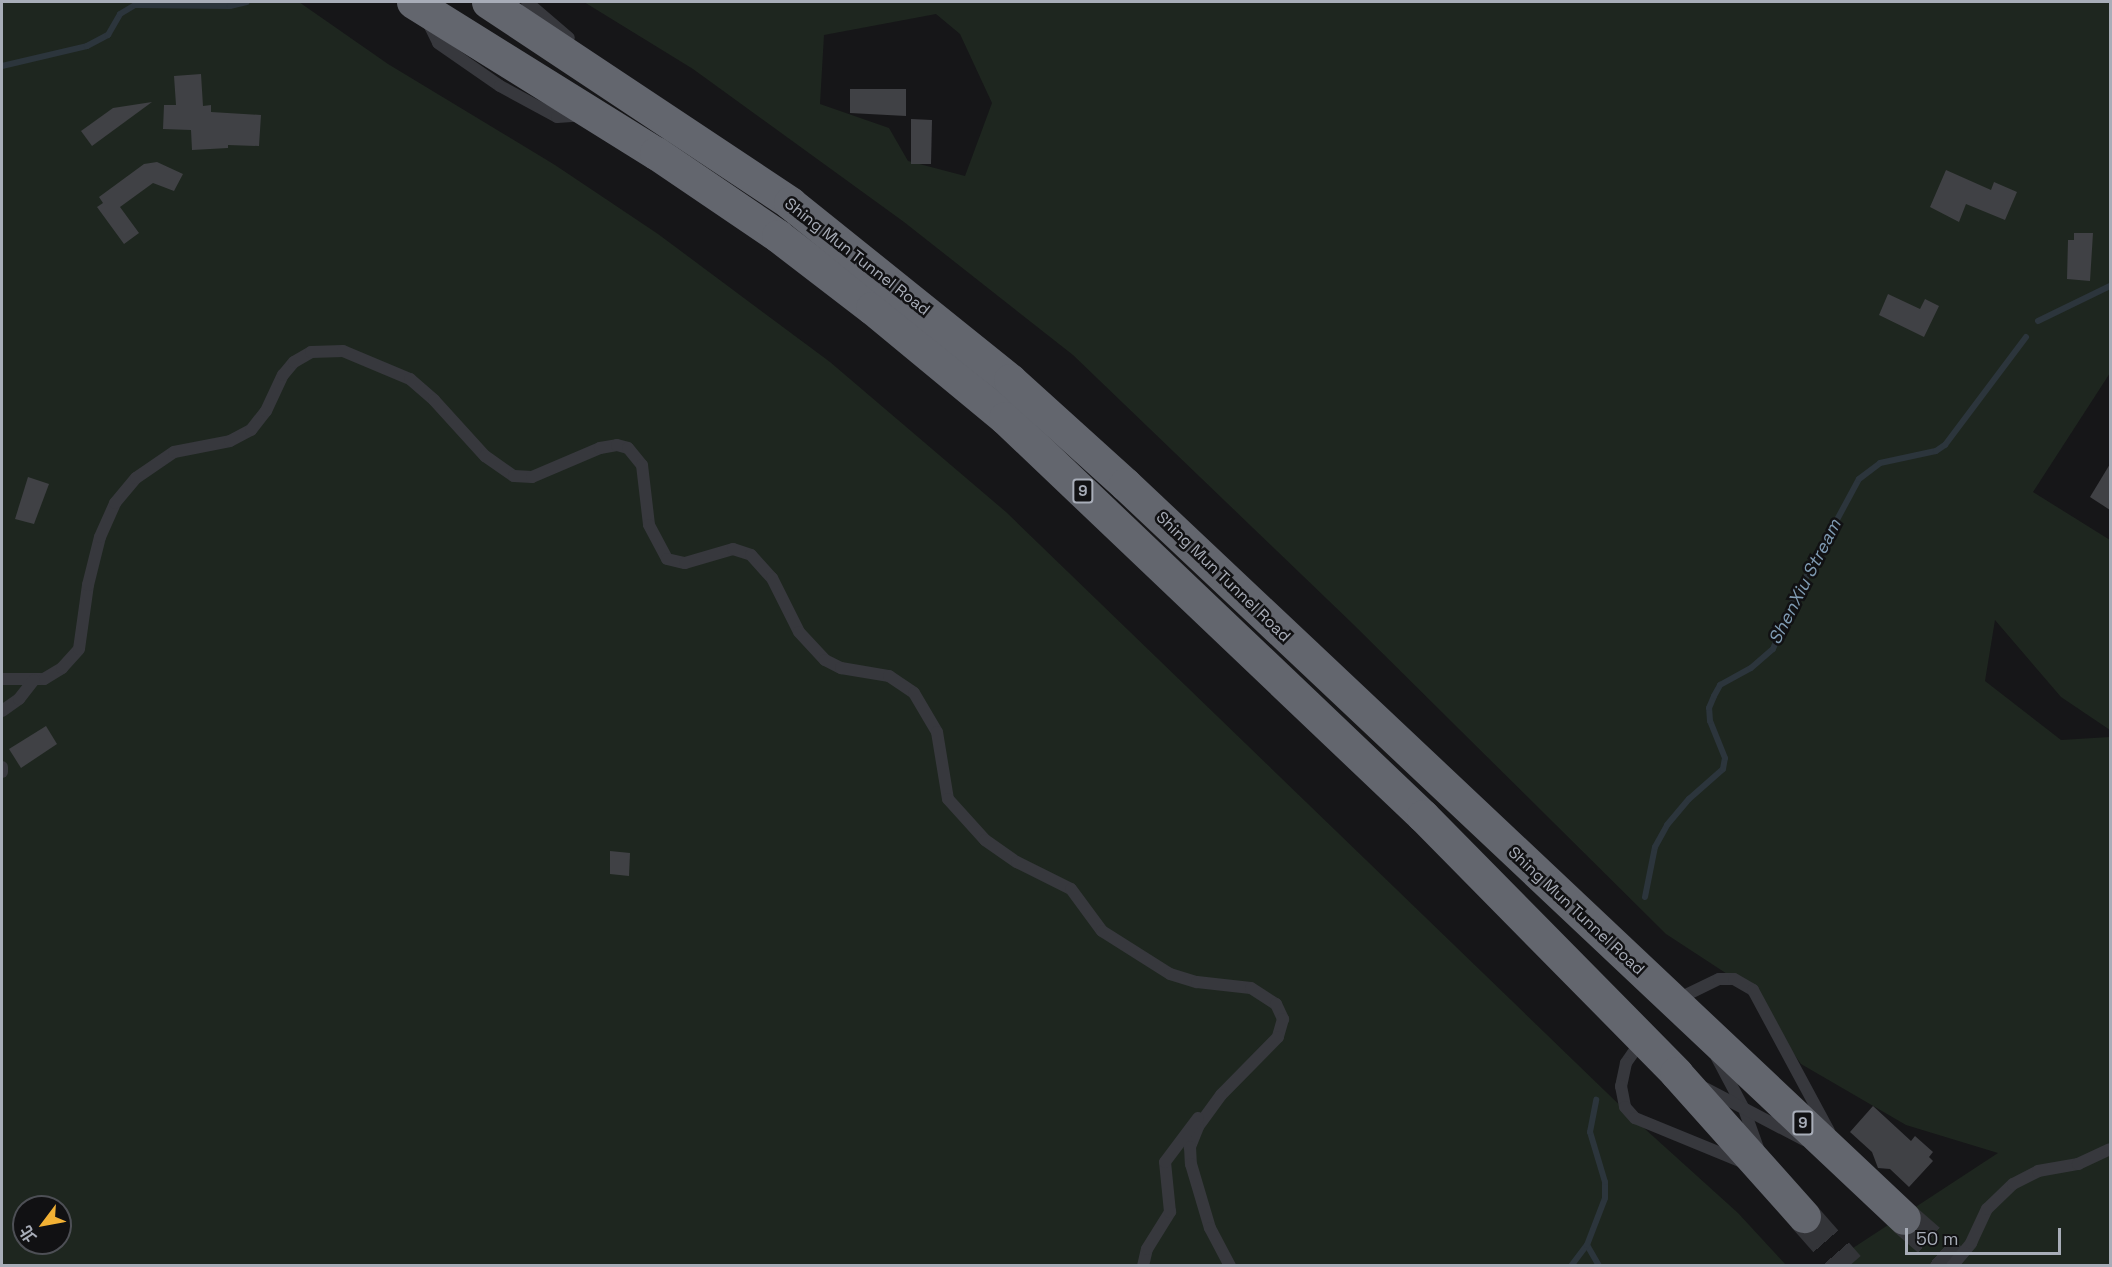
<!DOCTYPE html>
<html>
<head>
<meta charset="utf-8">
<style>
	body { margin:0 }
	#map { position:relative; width:2112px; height:1267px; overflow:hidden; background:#161618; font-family:"Space Grotesk","Noto Sans TC",sans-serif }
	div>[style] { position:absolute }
	.green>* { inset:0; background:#1e261f }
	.stream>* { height:6px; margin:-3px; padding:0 3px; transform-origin:3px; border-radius:3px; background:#2c353c }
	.building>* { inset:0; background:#404145 }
	.highway-tunnel>* { height:33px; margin-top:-16.5px; transform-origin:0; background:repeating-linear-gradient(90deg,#333438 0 33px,transparent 0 49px) }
	.lane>* { height:12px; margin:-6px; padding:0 6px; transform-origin:6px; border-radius:6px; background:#37383d }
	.highway>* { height:33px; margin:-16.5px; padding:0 16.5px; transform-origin:16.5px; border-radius:16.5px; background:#63666e }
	span { translate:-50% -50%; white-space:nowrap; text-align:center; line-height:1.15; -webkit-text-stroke:5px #111113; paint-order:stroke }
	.shield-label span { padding:2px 4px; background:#111113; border:2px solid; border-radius:4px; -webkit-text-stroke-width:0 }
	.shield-label { font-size:15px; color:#a8adb8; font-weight:700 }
	.street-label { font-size:16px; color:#a8adb8 }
	.water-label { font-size:18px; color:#7f9bb3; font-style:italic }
	.frame { position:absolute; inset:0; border:3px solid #a8adb8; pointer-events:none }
	.north { position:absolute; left:12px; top:1195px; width:60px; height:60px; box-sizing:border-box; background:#111113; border:2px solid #4d4f55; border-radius:50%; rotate:238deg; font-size:16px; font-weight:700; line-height:24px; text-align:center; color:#a8adb8 }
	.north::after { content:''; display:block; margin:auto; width:21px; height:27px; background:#f2b134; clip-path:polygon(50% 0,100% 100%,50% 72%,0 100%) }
	.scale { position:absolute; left:1905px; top:1228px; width:156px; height:27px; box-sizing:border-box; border:3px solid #a8adb8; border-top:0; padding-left:8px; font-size:18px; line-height:21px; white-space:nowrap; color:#a8adb8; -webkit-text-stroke:4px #111113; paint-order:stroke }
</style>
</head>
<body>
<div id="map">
	<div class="green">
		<div style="clip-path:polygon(evenodd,2px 2px,299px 2px,388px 64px,555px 165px,658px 234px,830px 362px,1006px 512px,1634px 1119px,1738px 1213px,1786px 1265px,2px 1266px,2px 2px,24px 1207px,60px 1207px,60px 1243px,24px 1243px,24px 1207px)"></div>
		<div style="clip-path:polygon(evenodd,584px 2px,2110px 2px,2110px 373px,2033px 492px,2110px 540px,2110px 730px,2061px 697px,1995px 620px,1985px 681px,2061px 740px,2110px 737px,2110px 1265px,1827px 1265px,1998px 1153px,1906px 1125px,1801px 1064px,1744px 985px,1666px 934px,1354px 625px,1073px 355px,904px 222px,693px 69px,584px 2px,936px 14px,960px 34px,992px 103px,965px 176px,908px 161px,889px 128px,820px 104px,824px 35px,936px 14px)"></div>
	</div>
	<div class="stream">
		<div style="left:2px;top:66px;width:87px;rotate:-13.2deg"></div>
		<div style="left:87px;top:46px;width:24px;rotate:-28deg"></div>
		<div style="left:108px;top:35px;width:24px;rotate:-60deg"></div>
		<div style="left:120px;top:14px;width:17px;rotate:-31deg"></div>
		<div style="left:135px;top:5px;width:95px;rotate:0.6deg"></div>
		<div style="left:230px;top:6px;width:17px;rotate:-13deg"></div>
		<div style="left:2038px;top:321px;width:80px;rotate:-25.9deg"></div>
		<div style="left:1645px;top:897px;width:51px;rotate:-78.7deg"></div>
		<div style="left:1655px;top:847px;width:25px;rotate:-61deg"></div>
		<div style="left:1667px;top:825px;width:34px;rotate:-50deg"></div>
		<div style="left:1689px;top:799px;width:45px;rotate:-41.4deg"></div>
		<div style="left:1723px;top:769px;width:11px;rotate:-80deg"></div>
		<div style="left:1725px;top:758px;width:40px;rotate:-112deg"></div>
		<div style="left:1710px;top:721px;width:13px;rotate:-94deg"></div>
		<div style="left:1709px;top:708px;width:13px;rotate:-67deg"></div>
		<div style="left:1714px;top:696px;width:13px;rotate:-61deg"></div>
		<div style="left:1720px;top:685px;width:35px;rotate:-29deg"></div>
		<div style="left:1751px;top:668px;width:29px;rotate:-41deg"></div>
		<div style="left:1773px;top:649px;width:45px;rotate:-68deg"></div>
		<div style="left:1790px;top:607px;width:145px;rotate:-61.7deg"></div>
		<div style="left:1859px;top:479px;width:26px;rotate:-37deg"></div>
		<div style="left:1880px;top:463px;width:57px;rotate:-12.1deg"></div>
		<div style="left:1936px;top:451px;width:11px;rotate:-34deg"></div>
		<div style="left:1945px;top:445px;width:135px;rotate:-53.1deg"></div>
		<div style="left:1587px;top:1245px;width:24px;rotate:60deg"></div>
		<div style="left:1571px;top:1266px;width:26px;rotate:-53deg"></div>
		<div style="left:1587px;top:1245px;width:50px;rotate:-69deg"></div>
		<div style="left:1605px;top:1198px;width:16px;rotate:-90deg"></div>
		<div style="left:1605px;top:1182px;width:52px;rotate:-106.7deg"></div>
		<div style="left:1590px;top:1132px;width:33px;rotate:-79deg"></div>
	</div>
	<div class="building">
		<div style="clip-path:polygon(201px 74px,203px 106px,211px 105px,211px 112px,261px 115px,259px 146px,228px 145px,228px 148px,192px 150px,191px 130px,163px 129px,164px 105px,176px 105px,174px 76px)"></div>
		<div style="clip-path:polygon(850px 89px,906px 89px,906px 116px,850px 113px)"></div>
		<div style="clip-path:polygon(152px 102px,92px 146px,81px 131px,113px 108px)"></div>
		<div style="clip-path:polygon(911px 119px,932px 120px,931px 164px,911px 164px)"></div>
		<div style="clip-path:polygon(157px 162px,183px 174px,174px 191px,153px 183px,120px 207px,139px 233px,124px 244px,97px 207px,103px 203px,99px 197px,144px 164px)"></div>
		<div style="clip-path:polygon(1946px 170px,1991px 190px,1994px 182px,2017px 192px,2005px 220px,1966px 204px,1959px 222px,1930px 207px)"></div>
		<div style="clip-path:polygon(2074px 233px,2093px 233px,2090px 281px,2067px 279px,2068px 240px,2074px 240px)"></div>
		<div style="clip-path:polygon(1888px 294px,1920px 309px,1925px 299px,1939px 306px,1924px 337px,1879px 315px)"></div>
		<div style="clip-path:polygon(2110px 464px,2110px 510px,2090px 497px)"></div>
		<div style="clip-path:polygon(28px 477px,49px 484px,34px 524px,15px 519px)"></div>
		<div style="clip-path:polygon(46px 726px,57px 744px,21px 768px,9px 749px)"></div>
		<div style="clip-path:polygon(610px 851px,630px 853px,629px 876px,610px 874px)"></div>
		<div style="clip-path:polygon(1873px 1106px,1911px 1141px,1915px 1136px,1933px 1152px,1929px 1157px,1933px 1161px,1909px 1187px,1890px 1169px,1878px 1168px,1872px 1152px,1850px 1132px)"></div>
	</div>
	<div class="highway-tunnel">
		<div style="left:1804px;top:1216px;width:67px;rotate:48.7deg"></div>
		<div style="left:1904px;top:1218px;width:73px;rotate:41.1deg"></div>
	</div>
	<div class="lane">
		<div style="left:527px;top:2px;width:55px;rotate:40.6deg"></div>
		<div style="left:427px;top:20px;width:25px;rotate:64deg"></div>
		<div style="left:438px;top:43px;width:75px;rotate:34.7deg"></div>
		<div style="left:500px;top:86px;width:65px;rotate:28.5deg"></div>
		<div style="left:557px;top:117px;width:26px;rotate:-4deg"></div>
		<div style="left:2px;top:679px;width:42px"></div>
		<div style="left:44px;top:679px;width:21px;rotate:-31deg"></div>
		<div style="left:62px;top:668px;width:25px;rotate:-48deg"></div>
		<div style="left:79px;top:649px;width:65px;rotate:-82deg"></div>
		<div style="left:88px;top:585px;width:49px;rotate:-76deg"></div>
		<div style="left:100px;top:537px;width:37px;rotate:-66deg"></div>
		<div style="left:115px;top:503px;width:33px;rotate:-50deg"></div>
		<div style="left:136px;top:478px;width:46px;rotate:-34.4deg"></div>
		<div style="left:174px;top:452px;width:57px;rotate:-11.1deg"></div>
		<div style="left:230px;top:441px;width:24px;rotate:-28deg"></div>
		<div style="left:251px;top:430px;width:24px;rotate:-52deg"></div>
		<div style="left:266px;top:411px;width:40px;rotate:-65deg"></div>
		<div style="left:283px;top:375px;width:17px;rotate:-50deg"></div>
		<div style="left:294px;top:362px;width:20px;rotate:-30deg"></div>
		<div style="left:311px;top:352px;width:32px;rotate:-2deg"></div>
		<div style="left:343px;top:351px;width:73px;rotate:22.7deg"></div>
		<div style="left:410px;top:379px;width:32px;rotate:41deg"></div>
		<div style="left:434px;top:400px;width:76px;rotate:47.7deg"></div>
		<div style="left:485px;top:456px;width:35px;rotate:35deg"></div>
		<div style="left:514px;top:476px;width:18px;rotate:3deg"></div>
		<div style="left:532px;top:477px;width:74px;rotate:-23.1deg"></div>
		<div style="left:600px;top:448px;width:17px;rotate:-10deg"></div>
		<div style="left:617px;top:445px;width:11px;rotate:15deg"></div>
		<div style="left:628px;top:448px;width:22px;rotate:51deg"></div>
		<div style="left:642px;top:465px;width:60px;rotate:83.3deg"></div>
		<div style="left:649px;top:525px;width:38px;rotate:62deg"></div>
		<div style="left:667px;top:559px;width:18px;rotate:13deg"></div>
		<div style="left:685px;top:563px;width:50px;rotate:-16.3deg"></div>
		<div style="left:733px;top:549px;width:19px;rotate:18deg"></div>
		<div style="left:751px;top:555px;width:31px;rotate:48deg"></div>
		<div style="left:772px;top:578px;width:60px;rotate:63.4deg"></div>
		<div style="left:799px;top:632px;width:38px;rotate:47deg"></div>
		<div style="left:825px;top:660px;width:18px;rotate:27deg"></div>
		<div style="left:841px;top:668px;width:49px;rotate:9.5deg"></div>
		<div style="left:889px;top:676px;width:30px;rotate:34deg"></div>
		<div style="left:914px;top:693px;width:45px;rotate:59.5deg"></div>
		<div style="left:937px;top:732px;width:68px;rotate:80.7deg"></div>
		<div style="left:948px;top:799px;width:55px;rotate:47.9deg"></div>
		<div style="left:985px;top:840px;width:39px;rotate:35deg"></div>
		<div style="left:1017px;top:862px;width:60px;rotate:26.6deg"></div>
		<div style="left:1071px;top:889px;width:52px;rotate:53.6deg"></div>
		<div style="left:1102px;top:931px;width:80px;rotate:32.3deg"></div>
		<div style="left:1170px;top:974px;width:28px;rotate:17deg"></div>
		<div style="left:1197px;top:982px;width:54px;rotate:6.3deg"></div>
		<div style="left:1251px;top:988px;width:30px;rotate:33deg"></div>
		<div style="left:1276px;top:1004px;width:17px;rotate:65deg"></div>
		<div style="left:1283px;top:1019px;width:19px;rotate:106deg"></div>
		<div style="left:1278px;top:1037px;width:81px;rotate:134.5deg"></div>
		<div style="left:1221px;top:1095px;width:39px;rotate:126deg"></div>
		<div style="left:1198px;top:1127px;width:22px;rotate:112deg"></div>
		<div style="left:1190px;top:1147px;width:17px;rotate:87deg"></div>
		<div style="left:1191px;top:1164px;width:67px;rotate:73.5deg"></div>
		<div style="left:1210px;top:1228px;width:43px;rotate:62.2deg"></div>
		<div style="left:2px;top:711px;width:21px;rotate:-35deg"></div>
		<div style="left:19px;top:699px;width:24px;rotate:-52deg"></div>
		<div style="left:2px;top:767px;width:5px;rotate:90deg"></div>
		<div style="left:1688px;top:994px;width:34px;rotate:-26deg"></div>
		<div style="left:1719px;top:979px;width:15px"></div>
		<div style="left:1734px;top:979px;width:22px;rotate:30deg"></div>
		<div style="left:1753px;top:990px;width:160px;rotate:61.7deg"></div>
		<div style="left:1635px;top:1050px;width:16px;rotate:125deg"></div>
		<div style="left:1626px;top:1063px;width:24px;rotate:102deg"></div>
		<div style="left:1621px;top:1086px;width:21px;rotate:79deg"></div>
		<div style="left:1625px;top:1107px;width:15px;rotate:48deg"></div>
		<div style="left:1635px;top:1118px;width:113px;rotate:22.3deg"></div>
		<div style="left:1717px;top:1058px;width:58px;rotate:62.1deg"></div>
		<div style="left:1744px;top:1109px;width:41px;rotate:70.3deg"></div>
		<div style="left:1705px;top:1088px;width:112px;rotate:27.7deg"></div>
		<div style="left:1143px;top:1266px;width:17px;rotate:-77deg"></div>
		<div style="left:1147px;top:1249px;width:44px;rotate:-58.1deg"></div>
		<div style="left:1170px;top:1212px;width:50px;rotate:-95.7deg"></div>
		<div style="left:1165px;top:1162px;width:55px;rotate:-53.1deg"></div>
		<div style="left:1952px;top:1266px;width:30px;rotate:-50deg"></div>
		<div style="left:1971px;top:1243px;width:38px;rotate:-65deg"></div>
		<div style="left:1987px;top:1209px;width:36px;rotate:-44deg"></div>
		<div style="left:2013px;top:1184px;width:28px;rotate:-27deg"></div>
		<div style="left:2038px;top:1171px;width:41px;rotate:-9.9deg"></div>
		<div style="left:2078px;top:1164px;width:35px;rotate:-25deg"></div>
	</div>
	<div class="highway">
		<div style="left:413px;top:2px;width:286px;rotate:31.9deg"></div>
		<div style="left:656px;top:153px;width:148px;rotate:34.2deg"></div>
		<div style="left:778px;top:236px;width:118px;rotate:37.5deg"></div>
		<div style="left:872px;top:308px;width:173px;rotate:39.6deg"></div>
		<div style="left:1005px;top:418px;width:577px;rotate:43.6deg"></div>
		<div style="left:1423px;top:816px;width:361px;rotate:45.4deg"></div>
		<div style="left:1676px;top:1073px;width:192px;rotate:48.2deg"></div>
		<div style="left:488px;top:2px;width:363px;rotate:33.6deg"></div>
		<div style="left:790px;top:203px;width:282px;rotate:38.8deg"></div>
		<div style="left:1010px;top:380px;width:155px;rotate:42.1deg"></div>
		<div style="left:1125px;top:484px;width:1070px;rotate:43.3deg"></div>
	</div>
	<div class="shield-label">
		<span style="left:1083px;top:491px">9</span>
		<span style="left:1803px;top:1123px">9</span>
	</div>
	<div class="street-label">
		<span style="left:857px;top:257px;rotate:38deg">Shing Mun Tunnel Road</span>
		<span style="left:1223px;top:577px;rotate:44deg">Shing Mun Tunnel Road</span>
		<span style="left:1576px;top:911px;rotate:43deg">Shing Mun Tunnel Road</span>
	</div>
	<div class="water-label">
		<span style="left:1805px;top:582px;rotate:-63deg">ShenXiu Stream</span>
	</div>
	<div class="frame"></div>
	<div class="north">北</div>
	<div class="scale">50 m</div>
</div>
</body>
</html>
